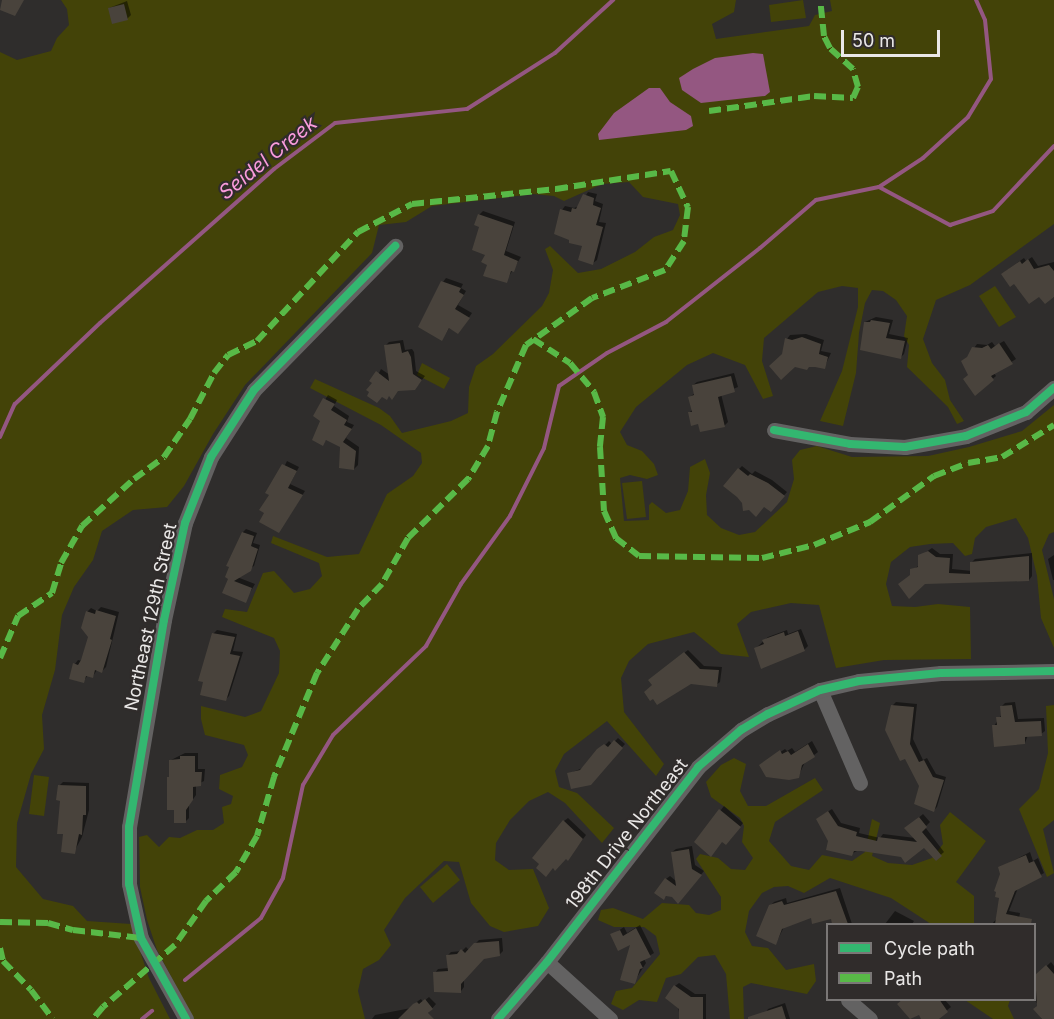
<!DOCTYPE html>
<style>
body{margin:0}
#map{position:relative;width:1054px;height:1019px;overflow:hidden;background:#2f2d2c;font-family:Inter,sans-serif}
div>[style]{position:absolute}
.green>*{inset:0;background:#434308}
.water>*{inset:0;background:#945781}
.shadow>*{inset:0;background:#0007}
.stream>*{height:4px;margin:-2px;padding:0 2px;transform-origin:2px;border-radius:2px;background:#945781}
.building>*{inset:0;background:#49433c}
.minor>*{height:15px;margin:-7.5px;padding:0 7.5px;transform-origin:7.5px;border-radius:7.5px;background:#636262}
.quiet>*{height:6px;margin-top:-3px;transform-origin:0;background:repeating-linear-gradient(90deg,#58b947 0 12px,transparent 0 18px)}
.cycleway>*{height:8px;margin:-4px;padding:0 4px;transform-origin:4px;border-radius:4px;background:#33b770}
span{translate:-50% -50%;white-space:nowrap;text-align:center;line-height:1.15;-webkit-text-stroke:4.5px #302c2b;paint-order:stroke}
.street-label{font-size:18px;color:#eae8e7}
.water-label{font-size:20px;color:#f99bdb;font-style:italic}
.legend{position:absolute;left:826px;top:923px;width:210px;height:78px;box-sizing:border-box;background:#302c2b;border:2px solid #7a7776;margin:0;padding:8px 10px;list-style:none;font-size:18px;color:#eae8e7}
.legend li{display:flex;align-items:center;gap:12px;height:30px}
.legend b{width:30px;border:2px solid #7a7776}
.scale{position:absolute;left:841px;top:30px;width:99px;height:27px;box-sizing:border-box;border:3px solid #eae8e7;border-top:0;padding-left:8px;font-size:18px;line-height:21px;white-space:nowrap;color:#eae8e7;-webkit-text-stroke:4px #302c2b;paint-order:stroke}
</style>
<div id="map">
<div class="green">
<div style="clip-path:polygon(61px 0,736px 0,734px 12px,712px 24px,716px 39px,809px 26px,815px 15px,832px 11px,830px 0,1054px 0,1054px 224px,970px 285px,936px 300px,923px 339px,932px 363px,945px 380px,950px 400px,964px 421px,957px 424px,948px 407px,907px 367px,909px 345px,904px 336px,907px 316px,896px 300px,883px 291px,872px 290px,865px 303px,859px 333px,856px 373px,843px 426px,820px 421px,842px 371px,858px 307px,858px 288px,842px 286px,818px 292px,764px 338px,762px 361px,773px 396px,763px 399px,745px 365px,713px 353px,687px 365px,636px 407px,620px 432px,627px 445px,642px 451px,654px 464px,658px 475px,647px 479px,630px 475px,620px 478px,624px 521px,649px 520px,649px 505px,652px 502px,666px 513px,680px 510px,688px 491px,690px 467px,705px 459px,710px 473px,706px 495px,707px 515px,721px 528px,739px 535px,755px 532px,787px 502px,794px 479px,792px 460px,800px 450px,817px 446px,852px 457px,928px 456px,969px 447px,1022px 431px,1054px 405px,1054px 532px,1049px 534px,1042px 550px,1054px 599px,1054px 648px,1041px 618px,1037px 576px,1028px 538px,1016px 518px,986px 527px,975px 538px,972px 554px,965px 556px,953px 543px,930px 544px,910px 547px,891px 562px,886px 584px,892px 606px,915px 607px,938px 604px,970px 607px,971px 659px,884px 660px,836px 668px,819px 605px,791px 603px,751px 612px,737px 624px,749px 657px,721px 654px,694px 632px,648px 644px,629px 661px,621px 678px,624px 712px,664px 764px,656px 776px,607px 721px,564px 754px,555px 771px,559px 787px,577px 793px,614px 828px,602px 843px,565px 803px,548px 792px,529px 801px,510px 820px,496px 843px,495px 860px,509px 870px,533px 869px,549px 908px,538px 926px,504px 932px,490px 926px,471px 903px,459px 862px,444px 861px,405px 898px,384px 930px,391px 945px,379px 960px,363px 969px,358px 991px,365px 1019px,194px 1019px,157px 950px,147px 920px,140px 887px,139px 837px,147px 835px,159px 847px,169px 837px,180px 838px,197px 830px,213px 830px,224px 823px,222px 807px,231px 804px,233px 796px,219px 789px,220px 775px,242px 767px,248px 755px,244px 745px,205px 735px,201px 719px,201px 706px,245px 717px,261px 711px,279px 673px,280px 651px,274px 638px,222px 617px,225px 609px,247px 612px,263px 573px,274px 571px,294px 593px,310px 589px,322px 576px,319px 563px,271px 543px,273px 536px,327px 557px,359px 554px,387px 494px,413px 476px,422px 463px,421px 453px,381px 425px,310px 388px,315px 379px,379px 408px,390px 416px,402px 433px,451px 421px,468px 413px,469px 387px,476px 366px,493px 354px,542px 306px,549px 293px,553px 270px,545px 249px,550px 246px,578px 273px,601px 269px,635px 252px,654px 237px,673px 230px,680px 215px,678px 204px,643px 197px,629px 182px,602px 184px,564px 201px,554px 196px,533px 194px,432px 206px,406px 222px,379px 225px,372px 253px,245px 385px,213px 434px,184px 486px,167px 507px,133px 510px,102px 531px,93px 560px,74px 587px,62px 615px,55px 670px,42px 715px,44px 749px,31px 774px,17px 823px,16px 867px,43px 899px,73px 906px,87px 921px,131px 924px,149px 978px,170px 1019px,0 1019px,0 52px,17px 60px,51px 51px,57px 38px,69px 25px,67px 9px)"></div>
<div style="clip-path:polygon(803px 0,806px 18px,771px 22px,769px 5px)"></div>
<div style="clip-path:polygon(995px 286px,1016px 317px,999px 327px,979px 296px)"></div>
<div style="clip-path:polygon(422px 363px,450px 378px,444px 389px,417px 375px)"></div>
<div style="clip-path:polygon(642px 481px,646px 517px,627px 519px,622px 483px)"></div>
<div style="clip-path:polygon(1054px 705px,1054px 820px,1043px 829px,1054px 873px,1047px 877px,1019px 809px,1039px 789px,1048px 753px,1046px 706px)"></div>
<div style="clip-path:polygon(734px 758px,746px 764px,740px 791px,748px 806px,766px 806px,815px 778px,823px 790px,775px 822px,769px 841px,791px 866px,809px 870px,822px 855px,852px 861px,865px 852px,872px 819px,880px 823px,872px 856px,888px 863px,912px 865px,932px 858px,943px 844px,940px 825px,950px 812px,986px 841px,956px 882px,974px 896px,974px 924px,931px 924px,891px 898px,830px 878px,804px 893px,788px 886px,774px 887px,762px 893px,749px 911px,745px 932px,752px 946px,768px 948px,786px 970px,814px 964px,816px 981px,807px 994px,751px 983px,743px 987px,744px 1019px,730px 1019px,726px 974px,715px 955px,698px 957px,681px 974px,666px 978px,657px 1002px,639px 1000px,623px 1010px,611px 1004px,616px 991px,632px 988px,660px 954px,656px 936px,644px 927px,614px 927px,598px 920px,601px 910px,613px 908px,643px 919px,662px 903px,689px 905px,696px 913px,709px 915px,721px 910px,721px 897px,696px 859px,700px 854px,718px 858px,731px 869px,745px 870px,753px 858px,742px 842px,744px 826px,740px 818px,711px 797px,706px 782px,721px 765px)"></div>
<div style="clip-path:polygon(34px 775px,49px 777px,44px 816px,29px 814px)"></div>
<div style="clip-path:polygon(447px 864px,460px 880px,433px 903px,420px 887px)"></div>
<div style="clip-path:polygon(965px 1000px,1010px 1000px,1008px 1006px,1014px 1019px,993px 1019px)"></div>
</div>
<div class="water">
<div style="clip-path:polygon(753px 53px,763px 54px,770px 92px,765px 96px,701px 103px,682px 90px,679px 78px,693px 69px,715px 58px)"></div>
<div style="clip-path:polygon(649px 88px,660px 88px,670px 102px,691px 116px,693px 126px,686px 130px,599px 140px,598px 134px,614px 113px)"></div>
</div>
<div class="shadow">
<div style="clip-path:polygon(127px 1px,131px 15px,127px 19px,109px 8px)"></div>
<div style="clip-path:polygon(588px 192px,597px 194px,595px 201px,603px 204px,599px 222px,606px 223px,597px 260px,593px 263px,562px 210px,565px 206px,574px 208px,579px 206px)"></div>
<div style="clip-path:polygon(483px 211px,515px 222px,506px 251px,521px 257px,506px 281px,489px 264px,479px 215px)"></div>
<div style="clip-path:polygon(1032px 257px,1038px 266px,1054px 262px,1054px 297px,1045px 302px,1040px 295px,1006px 271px,1024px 258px,1026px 261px)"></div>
<div style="clip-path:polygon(446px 278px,463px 284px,461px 288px,466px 291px,458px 305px,472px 313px,462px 328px,450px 327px,442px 339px,443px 282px)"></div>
<div style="clip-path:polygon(876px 317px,893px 320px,889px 334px,908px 338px,904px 354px,900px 358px,865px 322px)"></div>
<div style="clip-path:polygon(806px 334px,824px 340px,821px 351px,831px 353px,824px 368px,784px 355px,787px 339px,790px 335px)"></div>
<div style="clip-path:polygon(403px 340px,405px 350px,412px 349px,414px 352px,416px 371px,425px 376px,418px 385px,399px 390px,374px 383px,381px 369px,390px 375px,386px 345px,389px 342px)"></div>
<div style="clip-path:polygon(1004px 341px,1016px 359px,994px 373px,996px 376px,975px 394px,967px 358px,977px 344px,987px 345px,992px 342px,995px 346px)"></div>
<div style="clip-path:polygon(734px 373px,738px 387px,721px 394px,728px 422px,725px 425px,701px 431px,699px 423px,689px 413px,693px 409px,690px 397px,695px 393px,693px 385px,697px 382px)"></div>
<div style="clip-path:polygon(328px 395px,337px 400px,334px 406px,349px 416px,347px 422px,354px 425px,346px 438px,359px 447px,358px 465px,354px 469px,342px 446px,327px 439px,322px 444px,322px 420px,315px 416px)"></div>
<div style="clip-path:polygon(287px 461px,299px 467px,290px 484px,305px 491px,282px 527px,271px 494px)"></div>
<div style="clip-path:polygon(742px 466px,752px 474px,755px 471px,772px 480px,787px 492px,774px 507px,743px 503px,739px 469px)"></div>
<div style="clip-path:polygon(246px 529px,257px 533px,253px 543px,260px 545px,254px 566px,237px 577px,255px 584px,245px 601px,230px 578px,243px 532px)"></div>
<div style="clip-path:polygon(932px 548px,940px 554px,953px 554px,952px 569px,972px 571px,972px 562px,975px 559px,1032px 553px,1032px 576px,1029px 580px,912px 575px,912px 570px,920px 565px,920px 556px)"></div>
<div style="clip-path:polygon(1054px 555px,1054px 580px,1053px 580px,1048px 559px)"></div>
<div style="clip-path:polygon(101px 607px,119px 612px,106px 667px,102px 671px,97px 670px,93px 676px,88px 675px,83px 682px,75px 664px,78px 660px,82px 661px,90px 637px,87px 612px,91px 608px,97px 611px)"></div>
<div style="clip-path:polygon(801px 629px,808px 646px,804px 650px,756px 648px,768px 637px,787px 630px,788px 634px)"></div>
<div style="clip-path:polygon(217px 630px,237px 634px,233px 651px,243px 652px,229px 696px,225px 700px,213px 634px)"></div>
<div style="clip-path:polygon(688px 650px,704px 666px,722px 667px,720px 682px,716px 685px,690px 682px,654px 685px,654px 677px)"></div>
<div style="clip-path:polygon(896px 702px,917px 704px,913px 739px,923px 760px,927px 758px,936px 774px,946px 777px,937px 807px,934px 810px,921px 786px,893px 705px)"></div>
<div style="clip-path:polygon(1015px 702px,1018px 719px,1044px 718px,1045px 731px,1041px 734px,1028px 735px,1025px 743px,994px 726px,1002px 714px,1001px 707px,1005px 703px)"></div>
<div style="clip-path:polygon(618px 738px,625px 744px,594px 779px,568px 774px,585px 767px,609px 741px,612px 744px)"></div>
<div style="clip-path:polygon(812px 741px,818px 752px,805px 762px,798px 777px,762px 764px,785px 749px,787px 751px,792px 748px,795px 752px)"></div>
<div style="clip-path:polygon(185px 753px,198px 753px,198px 769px,205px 769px,204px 781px,196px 785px,196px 795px,189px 805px,189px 818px,185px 822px,171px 760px)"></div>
<div style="clip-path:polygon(63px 782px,89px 783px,89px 810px,82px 837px,74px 852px,65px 833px,59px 786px)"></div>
<div style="clip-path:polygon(724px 806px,743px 823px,730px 840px,696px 842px)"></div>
<div style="clip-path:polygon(832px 809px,841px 823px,860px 828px,859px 833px,880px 838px,883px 834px,915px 838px,910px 825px,923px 814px,930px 822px,925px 827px,944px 852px,936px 859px,924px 846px,902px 856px,861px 849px,851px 854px,829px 841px,821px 816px)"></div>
<div style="clip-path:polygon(568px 818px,586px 835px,571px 855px,553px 867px,564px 821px)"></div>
<div style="clip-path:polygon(692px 846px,695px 865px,704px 871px,682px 898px,667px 895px,664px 899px,666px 879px,670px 876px,676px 881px,672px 852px,676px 849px)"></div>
<div style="clip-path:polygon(1030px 852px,1033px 861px,1038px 858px,1044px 873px,1018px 888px,1009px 911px,1020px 913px,1018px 924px,992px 924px,998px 917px,1002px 874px,999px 868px)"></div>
<div style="clip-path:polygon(840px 888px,852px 924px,834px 924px,832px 917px,812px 916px,784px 927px,776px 943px,770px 906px,774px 902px,786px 898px,787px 903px)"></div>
<div style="clip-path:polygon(895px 911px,914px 921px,912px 924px,885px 924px)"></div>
<div style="clip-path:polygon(640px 925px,654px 953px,644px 959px,646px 963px,634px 982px,633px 943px,612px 935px,624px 927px,627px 933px)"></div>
<div style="clip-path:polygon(502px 938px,503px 951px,500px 954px,484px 958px,464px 979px,464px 987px,461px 991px,435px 973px,438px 969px,449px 968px,448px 955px,451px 952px,462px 951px,466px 947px,469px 950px,479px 940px)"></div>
<div style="clip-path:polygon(1051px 962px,1054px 966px,1054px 1014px,1048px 1019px,1042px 1019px,1035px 1009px,1038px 1005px,1034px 999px,1034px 978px)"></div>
<div style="clip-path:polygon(679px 983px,695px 994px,706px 994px,706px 1019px,680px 1019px,675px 986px)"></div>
<div style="clip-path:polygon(429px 997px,436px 1004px,423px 1019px,372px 1019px,375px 1015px,411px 1008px,418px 1001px,421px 999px,423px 1002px)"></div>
<div style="clip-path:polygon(905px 1000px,945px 1000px,951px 1007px,936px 1019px,926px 1019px)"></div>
<div style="clip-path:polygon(785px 1003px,790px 1019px,762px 1019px,768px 1009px)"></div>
</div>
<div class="stream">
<div style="left:879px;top:187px;width:53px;rotate:-33.4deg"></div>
<div style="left:923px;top:158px;width:61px;rotate:-42.3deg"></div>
<div style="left:968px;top:117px;width:44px;rotate:-58.8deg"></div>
<div style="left:991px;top:79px;width:59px;rotate:-95.8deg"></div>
<div style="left:985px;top:20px;width:22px;rotate:-114deg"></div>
<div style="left:0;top:437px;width:36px;rotate:-66deg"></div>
<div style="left:15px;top:404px;width:117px;rotate:-43.6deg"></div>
<div style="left:100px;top:323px;width:232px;rotate:-41.5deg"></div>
<div style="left:274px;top:169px;width:76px;rotate:-37deg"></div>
<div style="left:335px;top:123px;width:133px;rotate:-6.1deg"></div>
<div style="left:467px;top:109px;width:104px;rotate:-32.5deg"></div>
<div style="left:555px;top:53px;width:79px;rotate:-42.4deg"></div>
<div style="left:185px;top:980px;width:98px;rotate:-39.2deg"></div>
<div style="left:261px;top:918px;width:46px;rotate:-61.2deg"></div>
<div style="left:283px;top:878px;width:95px;rotate:-77.9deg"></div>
<div style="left:303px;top:785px;width:58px;rotate:-59deg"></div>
<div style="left:333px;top:735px;width:129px;rotate:-43.7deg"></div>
<div style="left:426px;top:646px;width:71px;rotate:-60.6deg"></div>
<div style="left:461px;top:584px;width:84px;rotate:-54.2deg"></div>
<div style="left:510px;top:516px;width:76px;rotate:-63.4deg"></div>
<div style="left:544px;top:448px;width:64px;rotate:-76.4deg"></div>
<div style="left:559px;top:386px;width:58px;rotate:-34.5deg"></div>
<div style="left:607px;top:353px;width:67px;rotate:-27.7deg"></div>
<div style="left:666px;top:322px;width:120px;rotate:-38.2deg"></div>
<div style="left:760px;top:248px;width:74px;rotate:-40.6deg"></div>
<div style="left:816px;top:200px;width:64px;rotate:-11.7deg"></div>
<div style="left:879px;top:187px;width:81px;rotate:28.2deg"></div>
<div style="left:950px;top:225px;width:45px;rotate:-18deg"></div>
<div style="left:993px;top:211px;width:89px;rotate:-46.8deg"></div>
<div style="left:142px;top:1019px;width:13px;rotate:-39deg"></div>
</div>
<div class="building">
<div style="clip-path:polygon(2px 0,24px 0,15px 16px,0 10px)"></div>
<div style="clip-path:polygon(124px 4px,128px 20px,112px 24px,108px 8px)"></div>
<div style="clip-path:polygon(583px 194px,594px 198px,593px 205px,601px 208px,596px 225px,603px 227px,593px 265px,578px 260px,582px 246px,569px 243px,569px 240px,554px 234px,560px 209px,571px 212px,572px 208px,576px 209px)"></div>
<div style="clip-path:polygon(478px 214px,513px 226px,504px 255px,518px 261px,514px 272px,511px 271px,507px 283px,483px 276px,487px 265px,481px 262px,485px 255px,472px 250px,479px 227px,474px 225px)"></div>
<div style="clip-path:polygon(1028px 259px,1034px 269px,1049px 265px,1054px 271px,1054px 297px,1045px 304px,1039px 297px,1029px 304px,1014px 284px,1010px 287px,1001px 274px,1020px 261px,1022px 264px)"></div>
<div style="clip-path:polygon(441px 281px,461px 288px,459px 292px,464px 295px,455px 309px,470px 318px,458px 334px,449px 328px,442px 341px,418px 327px)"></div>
<div style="clip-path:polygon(871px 320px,890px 323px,886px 338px,905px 341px,901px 359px,860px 350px,864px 322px,870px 322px)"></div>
<div style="clip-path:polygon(802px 337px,821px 344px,819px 354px,828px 357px,825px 369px,815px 367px,809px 367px,807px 370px,795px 367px,781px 380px,769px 366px,782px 354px,785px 338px,792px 340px)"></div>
<div style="clip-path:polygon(400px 343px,402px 353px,408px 351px,411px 357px,413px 374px,422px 380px,415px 390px,398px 391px,392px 400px,389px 396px,387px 400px,382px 397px,377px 403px,367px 396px,369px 392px,366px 390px,372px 383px,369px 381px,376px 371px,389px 381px,384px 345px)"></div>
<div style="clip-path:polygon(999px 343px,1013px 364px,991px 376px,994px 380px,975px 396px,963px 379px,968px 375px,961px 361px,967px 357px,972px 347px,982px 348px,988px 345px,991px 349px)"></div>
<div style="clip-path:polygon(731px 376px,735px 392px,718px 397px,725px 427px,700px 432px,698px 424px,691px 426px,688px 412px,692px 412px,688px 397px,694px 395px,692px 385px)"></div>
<div style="clip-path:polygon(323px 398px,335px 404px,331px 410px,347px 420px,344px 425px,352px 429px,343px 442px,356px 451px,354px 470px,339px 468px,340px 447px,326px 440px,323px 446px,312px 440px,320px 421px,313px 416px)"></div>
<div style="clip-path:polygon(282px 464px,297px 471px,288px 488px,303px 495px,279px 533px,259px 522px,264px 513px,259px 510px,269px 495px,265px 493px)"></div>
<div style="clip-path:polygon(738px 468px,748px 476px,750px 474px,768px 483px,785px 496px,771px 512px,764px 507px,756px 517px,749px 510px,743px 511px,742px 503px,737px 497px,723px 486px)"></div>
<div style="clip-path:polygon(242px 532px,254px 536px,251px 546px,258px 549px,251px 571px,234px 581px,252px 588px,246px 603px,222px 593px,228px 579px,225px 577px,229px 567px,226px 566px)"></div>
<div style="clip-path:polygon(928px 551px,936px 557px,950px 558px,949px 573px,970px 574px,970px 562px,1029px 556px,1029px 581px,925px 584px,909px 599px,898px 584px,910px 575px,910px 569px,918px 567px,918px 555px)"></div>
<div style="clip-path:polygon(96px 610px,116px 616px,110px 639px,112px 640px,102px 673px,95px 670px,93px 678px,86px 676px,84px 683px,69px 679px,73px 663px,78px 665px,81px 660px,88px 637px,81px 628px,86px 611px,95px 614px)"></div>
<div style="clip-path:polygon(798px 631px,805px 651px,761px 669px,754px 648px,764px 644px,762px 640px,784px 632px,785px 636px)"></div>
<div style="clip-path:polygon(212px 633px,235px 637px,230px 654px,240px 656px,226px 701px,200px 695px,203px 682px,198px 681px)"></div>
<div style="clip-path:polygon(684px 652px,700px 669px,719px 670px,717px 687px,691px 684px,657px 705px,653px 699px,650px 701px,644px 692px,652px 685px,648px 680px)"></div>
<div style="clip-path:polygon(891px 705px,914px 707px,910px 744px,919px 762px,924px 760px,933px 777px,944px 780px,934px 812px,914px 804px,919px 786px,905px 759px,900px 761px,885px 730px)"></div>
<div style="clip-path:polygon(1012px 705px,1015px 722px,1041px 721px,1042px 736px,1025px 737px,1025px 744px,994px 747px,992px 725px,997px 725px,996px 717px,1001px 717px,1000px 706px)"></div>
<div style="clip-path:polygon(614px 740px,623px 748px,591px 785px,571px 789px,567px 773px,580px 770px,597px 749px,604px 744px,608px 747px)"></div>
<div style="clip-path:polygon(808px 744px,815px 757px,802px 765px,799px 778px,789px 780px,766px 777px,759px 765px,780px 750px,782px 754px,788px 751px,791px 755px)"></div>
<div style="clip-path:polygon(180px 756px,195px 756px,195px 772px,202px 772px,201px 786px,193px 787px,193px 800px,186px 810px,186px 823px,174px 823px,174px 810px,167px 810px,167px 777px,169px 777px,169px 760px,180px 759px)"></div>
<div style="clip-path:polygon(58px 785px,86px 786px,86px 815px,83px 815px,82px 835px,79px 834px,75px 854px,61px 852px,63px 834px,57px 834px,60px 801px,56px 800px)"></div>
<div style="clip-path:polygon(719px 809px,741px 827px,726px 845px,722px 842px,711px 857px,694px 842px)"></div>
<div style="clip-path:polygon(828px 811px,838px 826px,857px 832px,856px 836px,877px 841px,878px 837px,917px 842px,904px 828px,919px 817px,927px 827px,922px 832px,942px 856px,936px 861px,924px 848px,905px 863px,901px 857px,861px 851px,854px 851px,852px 856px,826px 850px,828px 841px,816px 819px)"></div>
<div style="clip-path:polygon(563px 820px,583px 839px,568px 861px,566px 859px,555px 871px,553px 868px,546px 877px,536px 868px,539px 864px,532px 858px)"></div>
<div style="clip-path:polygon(689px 849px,692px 869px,702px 875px,678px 904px,672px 897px,666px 896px,664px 900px,654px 893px,665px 878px,676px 886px,671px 852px)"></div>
<div style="clip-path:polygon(1026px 855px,1029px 863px,1034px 861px,1042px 877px,1015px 891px,1006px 914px,1032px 919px,1031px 924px,995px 924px,999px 898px,995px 897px,996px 892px,994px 891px,1000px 874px,998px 867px)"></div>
<div style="clip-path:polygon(836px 891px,848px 924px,832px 924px,831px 919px,812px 924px,811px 918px,782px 929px,776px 945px,756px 936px,769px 905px,782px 901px,784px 905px)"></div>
<div style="clip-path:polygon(636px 928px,651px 957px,640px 962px,643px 968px,640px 969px,635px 984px,620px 980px,630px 945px,618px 951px,610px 934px,620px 930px,623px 936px)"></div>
<div style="clip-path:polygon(499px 941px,500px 956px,484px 959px,461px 984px,461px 993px,434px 992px,433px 972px,448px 971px,446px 955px,457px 954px,461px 949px,465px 953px,474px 943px)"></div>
<div style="clip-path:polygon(1046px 965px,1054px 974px,1054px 1019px,1042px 1019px,1033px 1009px,1037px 1006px,1035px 975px)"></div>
<div style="clip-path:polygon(674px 985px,691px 997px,703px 997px,703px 1019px,679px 1019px,679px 1009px,665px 998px)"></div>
<div style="clip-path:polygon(425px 999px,433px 1009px,428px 1013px,434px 1019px,398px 1019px,413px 1004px,417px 1002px,419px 1004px)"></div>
<div style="clip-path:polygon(903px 999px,939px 999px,948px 1012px,939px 1019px,921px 1019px,919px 1015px,910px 1019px,897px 1004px)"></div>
<div style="clip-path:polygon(782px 1006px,786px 1019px,748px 1019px,748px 1017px)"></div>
</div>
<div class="minor">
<div style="left:774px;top:430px;width:77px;rotate:10.4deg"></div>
<div style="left:850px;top:444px;width:55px;rotate:3.1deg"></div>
<div style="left:905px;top:447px;width:62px;rotate:-10.2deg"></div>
<div style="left:966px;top:436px;width:65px;rotate:-21.8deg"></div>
<div style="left:1026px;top:412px;width:37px;rotate:-41deg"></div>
<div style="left:820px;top:690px;width:101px;rotate:66.7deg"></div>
<div style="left:547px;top:962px;width:85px;rotate:42.1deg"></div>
<div style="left:848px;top:1000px;width:29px;rotate:41deg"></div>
<div style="left:186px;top:1019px;width:93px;rotate:-119.1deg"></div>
<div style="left:141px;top:938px;width:55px;rotate:-102.5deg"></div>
<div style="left:129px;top:884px;width:57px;rotate:-90deg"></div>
<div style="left:129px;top:827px;width:210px;rotate:-80.4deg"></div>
<div style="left:164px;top:620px;width:99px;rotate:-77.8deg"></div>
<div style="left:185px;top:523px;width:71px;rotate:-68.5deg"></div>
<div style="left:211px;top:457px;width:80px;rotate:-57.3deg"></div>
<div style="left:254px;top:390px;width:202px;rotate:-45.6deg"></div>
<div style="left:498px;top:1019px;width:75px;rotate:-49.3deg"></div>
<div style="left:547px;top:962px;width:247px;rotate:-52.2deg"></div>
<div style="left:698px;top:767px;width:57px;rotate:-40.7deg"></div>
<div style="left:741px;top:730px;width:31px;rotate:-31deg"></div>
<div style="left:768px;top:714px;width:57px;rotate:-24.8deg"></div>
<div style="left:820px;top:690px;width:40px;rotate:-13deg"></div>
<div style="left:859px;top:681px;width:82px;rotate:-5.6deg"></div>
<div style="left:941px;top:673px;width:113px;rotate:-1deg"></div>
</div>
<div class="quiet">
<div style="left:709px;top:111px;width:106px;rotate:-8.1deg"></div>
<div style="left:814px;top:96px;width:39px;rotate:3deg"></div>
<div style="left:853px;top:98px;width:12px;rotate:-66deg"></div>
<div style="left:858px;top:87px;width:19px;rotate:-106deg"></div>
<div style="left:853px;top:69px;width:31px;rotate:-138deg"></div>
<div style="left:830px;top:48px;width:13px;rotate:-117deg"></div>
<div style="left:824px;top:36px;width:36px;rotate:-96deg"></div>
<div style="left:533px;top:339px;width:44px;rotate:33deg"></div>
<div style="left:570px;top:363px;width:38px;rotate:50deg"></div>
<div style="left:594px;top:392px;width:27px;rotate:70deg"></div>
<div style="left:603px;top:417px;width:30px;rotate:96deg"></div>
<div style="left:600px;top:447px;width:64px;rotate:86.4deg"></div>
<div style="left:604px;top:511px;width:30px;rotate:66deg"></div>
<div style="left:616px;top:538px;width:29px;rotate:38deg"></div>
<div style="left:639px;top:556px;width:123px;rotate:0.9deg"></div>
<div style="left:762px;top:558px;width:54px;rotate:-14deg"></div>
<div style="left:814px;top:545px;width:61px;rotate:-22.3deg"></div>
<div style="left:870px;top:522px;width:79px;rotate:-35.7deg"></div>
<div style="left:934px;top:476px;width:36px;rotate:-21deg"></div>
<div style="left:968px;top:463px;width:35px;rotate:-10deg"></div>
<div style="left:1002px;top:457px;width:61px;rotate:-31.6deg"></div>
<div style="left:0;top:658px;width:46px;rotate:-66.8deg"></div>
<div style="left:18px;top:616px;width:41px;rotate:-34.1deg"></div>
<div style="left:52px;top:593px;width:31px;rotate:-73deg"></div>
<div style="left:61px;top:563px;width:43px;rotate:-60.4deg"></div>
<div style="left:82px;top:526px;width:70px;rotate:-42.1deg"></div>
<div style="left:134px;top:479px;width:37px;rotate:-36deg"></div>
<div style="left:164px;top:457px;width:46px;rotate:-55.6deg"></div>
<div style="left:190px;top:419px;width:52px;rotate:-62.4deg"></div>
<div style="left:214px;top:373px;width:23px;rotate:-52deg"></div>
<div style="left:228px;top:355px;width:32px;rotate:-26deg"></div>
<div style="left:257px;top:341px;width:149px;rotate:-47.2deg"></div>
<div style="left:358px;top:232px;width:61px;rotate:-27.4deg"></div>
<div style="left:412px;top:204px;width:145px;rotate:-5.9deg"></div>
<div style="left:556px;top:189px;width:116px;rotate:-8.9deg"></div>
<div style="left:671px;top:171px;width:40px;rotate:65deg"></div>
<div style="left:688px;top:207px;width:34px;rotate:97deg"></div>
<div style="left:684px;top:241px;width:35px;rotate:123deg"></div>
<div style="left:665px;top:270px;width:78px;rotate:159deg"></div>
<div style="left:592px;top:298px;width:81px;rotate:144.5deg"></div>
<div style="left:526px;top:345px;width:73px;rotate:113.4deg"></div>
<div style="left:497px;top:412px;width:35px;rotate:105deg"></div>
<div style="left:488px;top:446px;width:39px;rotate:121deg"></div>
<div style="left:468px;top:479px;width:84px;rotate:135.5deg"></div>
<div style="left:408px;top:538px;width:53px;rotate:119.5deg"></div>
<div style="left:382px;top:584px;width:35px;rotate:134deg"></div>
<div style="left:358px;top:609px;width:76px;rotate:122.6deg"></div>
<div style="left:317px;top:673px;width:113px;rotate:112.5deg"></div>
<div style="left:274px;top:777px;width:61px;rotate:106.1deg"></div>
<div style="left:257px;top:836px;width:42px;rotate:120.3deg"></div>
<div style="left:236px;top:872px;width:42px;rotate:136deg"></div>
<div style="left:206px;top:901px;width:54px;rotate:125.2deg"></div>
<div style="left:175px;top:945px;width:95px;rotate:139.3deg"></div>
<div style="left:103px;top:1007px;width:16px;rotate:130deg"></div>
<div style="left:0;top:922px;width:48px;rotate:1.2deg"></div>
<div style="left:48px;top:923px;width:26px;rotate:16deg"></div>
<div style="left:73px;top:930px;width:68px;rotate:6.7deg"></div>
<div style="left:0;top:948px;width:13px;rotate:77deg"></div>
<div style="left:3px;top:961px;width:40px;rotate:46deg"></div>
<div style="left:31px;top:990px;width:36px;rotate:53deg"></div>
</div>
<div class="cycleway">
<div style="left:774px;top:430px;width:77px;rotate:10.4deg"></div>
<div style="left:850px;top:444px;width:55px;rotate:3.1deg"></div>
<div style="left:905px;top:447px;width:62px;rotate:-10.2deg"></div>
<div style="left:966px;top:436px;width:65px;rotate:-21.8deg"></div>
<div style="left:1026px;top:412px;width:37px;rotate:-41deg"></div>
<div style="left:186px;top:1019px;width:93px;rotate:-119.1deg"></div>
<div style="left:141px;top:938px;width:55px;rotate:-102.5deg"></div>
<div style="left:129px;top:884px;width:57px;rotate:-90deg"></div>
<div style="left:129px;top:827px;width:210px;rotate:-80.4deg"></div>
<div style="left:164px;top:620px;width:99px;rotate:-77.8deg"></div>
<div style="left:185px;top:523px;width:71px;rotate:-68.5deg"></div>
<div style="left:211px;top:457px;width:80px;rotate:-57.3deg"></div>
<div style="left:254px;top:390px;width:202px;rotate:-45.6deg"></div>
<div style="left:498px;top:1019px;width:75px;rotate:-49.3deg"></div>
<div style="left:547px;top:962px;width:247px;rotate:-52.2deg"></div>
<div style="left:698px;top:767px;width:57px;rotate:-40.7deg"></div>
<div style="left:741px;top:730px;width:31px;rotate:-31deg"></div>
<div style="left:768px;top:714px;width:57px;rotate:-24.8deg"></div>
<div style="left:820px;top:690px;width:40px;rotate:-13deg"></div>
<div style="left:859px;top:681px;width:82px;rotate:-5.6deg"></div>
<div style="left:941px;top:673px;width:113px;rotate:-1deg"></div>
</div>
<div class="street-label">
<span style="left:151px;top:617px;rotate:-78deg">Northeast 129th Street</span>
<span style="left:627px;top:834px;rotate:-52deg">198th Drive Northeast</span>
</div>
<div class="water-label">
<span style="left:268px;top:158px;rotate:-39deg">Seidel Creek</span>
</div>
<ul class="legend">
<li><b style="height:8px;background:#33b770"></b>Cycle path</li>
<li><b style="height:8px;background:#58b947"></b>Path</li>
</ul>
<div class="scale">50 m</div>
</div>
